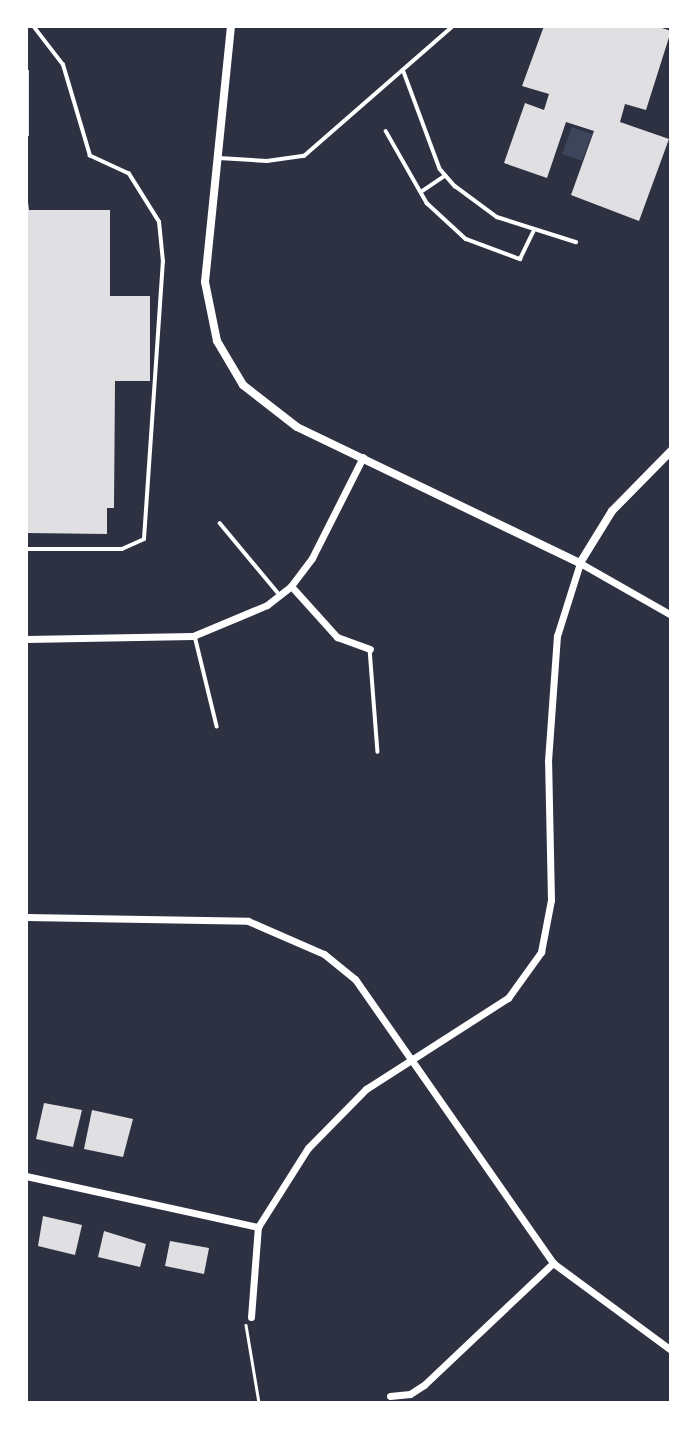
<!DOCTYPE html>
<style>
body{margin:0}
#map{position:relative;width:697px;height:1429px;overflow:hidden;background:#2d3142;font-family:"Zilla Slab",serif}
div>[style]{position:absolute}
.green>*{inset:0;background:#3c4559}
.building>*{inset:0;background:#e0e0e3}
.path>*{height:2.5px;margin:-1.25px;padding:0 1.25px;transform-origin:1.25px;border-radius:1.25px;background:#fff}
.service>*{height:3.5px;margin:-1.75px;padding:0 1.75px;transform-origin:1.75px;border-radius:1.75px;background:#fff}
.minor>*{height:7px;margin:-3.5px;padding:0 3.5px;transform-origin:3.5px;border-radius:3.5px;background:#fff}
.tertiary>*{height:8px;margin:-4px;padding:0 4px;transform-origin:4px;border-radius:4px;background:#fff}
span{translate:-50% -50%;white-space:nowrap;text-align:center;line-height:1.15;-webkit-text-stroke:5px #fff;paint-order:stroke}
.frame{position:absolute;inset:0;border:28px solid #fff;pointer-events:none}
</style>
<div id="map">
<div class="green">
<div style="clip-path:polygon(572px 127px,592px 134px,582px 161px,562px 154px)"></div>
</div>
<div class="building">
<div style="clip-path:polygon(544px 26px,656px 26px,671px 31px,646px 110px,625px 104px,620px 122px,669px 139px,639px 221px,571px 195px,594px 131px,566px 122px,547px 178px,504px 163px,525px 103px,544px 110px,549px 94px,522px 86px)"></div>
<div style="clip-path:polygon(26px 70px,29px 70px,29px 136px,26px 136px)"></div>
<div style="clip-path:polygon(26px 186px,29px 210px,110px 210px,110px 296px,150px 296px,150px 381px,115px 381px,114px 508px,107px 508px,107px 534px,26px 533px)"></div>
<div style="clip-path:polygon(44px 1103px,82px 1110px,73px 1147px,36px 1139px)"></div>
<div style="clip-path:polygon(92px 1110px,133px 1119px,123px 1157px,84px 1149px)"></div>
<div style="clip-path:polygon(43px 1216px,82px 1225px,75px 1255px,38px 1246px)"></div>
<div style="clip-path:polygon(104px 1231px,146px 1244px,140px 1267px,98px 1257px)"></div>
<div style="clip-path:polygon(170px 1241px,209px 1248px,204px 1274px,165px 1266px)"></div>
</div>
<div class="path">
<div style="left:246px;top:1325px;width:79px;rotate:80.5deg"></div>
</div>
<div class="service">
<div style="left:404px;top:72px;width:103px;rotate:69.6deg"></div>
<div style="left:440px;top:169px;width:23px;rotate:49deg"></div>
<div style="left:455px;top:186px;width:52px;rotate:36.4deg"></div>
<div style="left:497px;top:217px;width:83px;rotate:17.6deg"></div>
<div style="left:386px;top:131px;width:83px;rotate:60.3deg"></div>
<div style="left:427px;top:203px;width:53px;rotate:42.7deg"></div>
<div style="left:466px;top:239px;width:58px;rotate:20.3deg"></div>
<div style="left:520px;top:259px;width:30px;rotate:-64deg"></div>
<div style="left:219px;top:158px;width:48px;rotate:3.6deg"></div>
<div style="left:267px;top:161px;width:37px;rotate:-8deg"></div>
<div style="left:304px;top:156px;width:198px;rotate:-41.1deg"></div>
<div style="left:421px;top:192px;width:29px;rotate:-34deg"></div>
<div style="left:220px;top:523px;width:92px;rotate:50.3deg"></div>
<div style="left:26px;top:549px;width:96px"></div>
<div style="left:122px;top:549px;width:24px;rotate:-24deg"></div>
<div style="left:144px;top:539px;width:278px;rotate:-86.1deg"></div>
<div style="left:163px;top:262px;width:40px;rotate:-95.7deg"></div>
<div style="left:159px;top:222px;width:57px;rotate:-122deg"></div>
<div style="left:129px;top:174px;width:43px;rotate:-155.2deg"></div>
<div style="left:90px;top:156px;width:95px;rotate:-106.5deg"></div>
<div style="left:63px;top:65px;width:49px;rotate:-127.6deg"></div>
<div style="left:195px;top:636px;width:93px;rotate:76.3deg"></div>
<div style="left:370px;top:649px;width:103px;rotate:85.6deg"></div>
</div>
<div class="minor">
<div style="left:291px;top:586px;width:69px;rotate:48deg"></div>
<div style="left:337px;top:637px;width:35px;rotate:20deg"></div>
<div style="left:26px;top:639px;width:167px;rotate:-1deg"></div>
<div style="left:193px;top:636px;width:80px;rotate:-22.7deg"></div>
<div style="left:267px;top:605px;width:31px;rotate:-38deg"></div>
<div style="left:291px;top:586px;width:35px;rotate:-53deg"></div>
<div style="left:312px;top:558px;width:113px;rotate:-63.2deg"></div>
<div style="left:26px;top:917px;width:222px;rotate:1deg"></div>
<div style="left:248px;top:921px;width:83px;rotate:23.5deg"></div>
<div style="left:324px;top:954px;width:40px;rotate:39deg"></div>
<div style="left:355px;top:979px;width:346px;rotate:55.1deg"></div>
<div style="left:553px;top:1263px;width:147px;rotate:36.4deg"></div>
<div style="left:26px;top:1176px;width:238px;rotate:12.4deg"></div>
<div style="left:251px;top:1317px;width:90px;rotate:-85.6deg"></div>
<div style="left:258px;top:1227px;width:93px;rotate:-57.7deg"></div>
<div style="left:308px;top:1148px;width:83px;rotate:-45.5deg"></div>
<div style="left:366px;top:1089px;width:169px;rotate:-32.7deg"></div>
<div style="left:508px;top:998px;width:57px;rotate:-54.3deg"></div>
<div style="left:541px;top:952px;width:53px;rotate:-79.1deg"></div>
<div style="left:551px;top:900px;width:139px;rotate:-91.2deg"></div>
<div style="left:548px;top:761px;width:125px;rotate:-85.9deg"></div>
<div style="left:557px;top:636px;width:77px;rotate:-72.5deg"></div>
<div style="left:580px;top:563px;width:105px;rotate:29.7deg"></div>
<div style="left:390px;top:1396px;width:20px;rotate:-6deg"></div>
<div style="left:410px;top:1394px;width:17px;rotate:-33deg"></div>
<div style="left:424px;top:1385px;width:178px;rotate:-43.4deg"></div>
</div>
<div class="tertiary">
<div style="left:231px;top:26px;width:257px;rotate:95.8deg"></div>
<div style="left:205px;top:282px;width:60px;rotate:78.5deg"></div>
<div style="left:217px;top:341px;width:51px;rotate:59.4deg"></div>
<div style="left:243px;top:385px;width:68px;rotate:37.9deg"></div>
<div style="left:297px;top:427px;width:314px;rotate:25.7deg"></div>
<div style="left:580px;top:563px;width:61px;rotate:-58.4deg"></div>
<div style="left:612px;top:511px;width:84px;rotate:-45.5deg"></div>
</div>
<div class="frame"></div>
</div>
